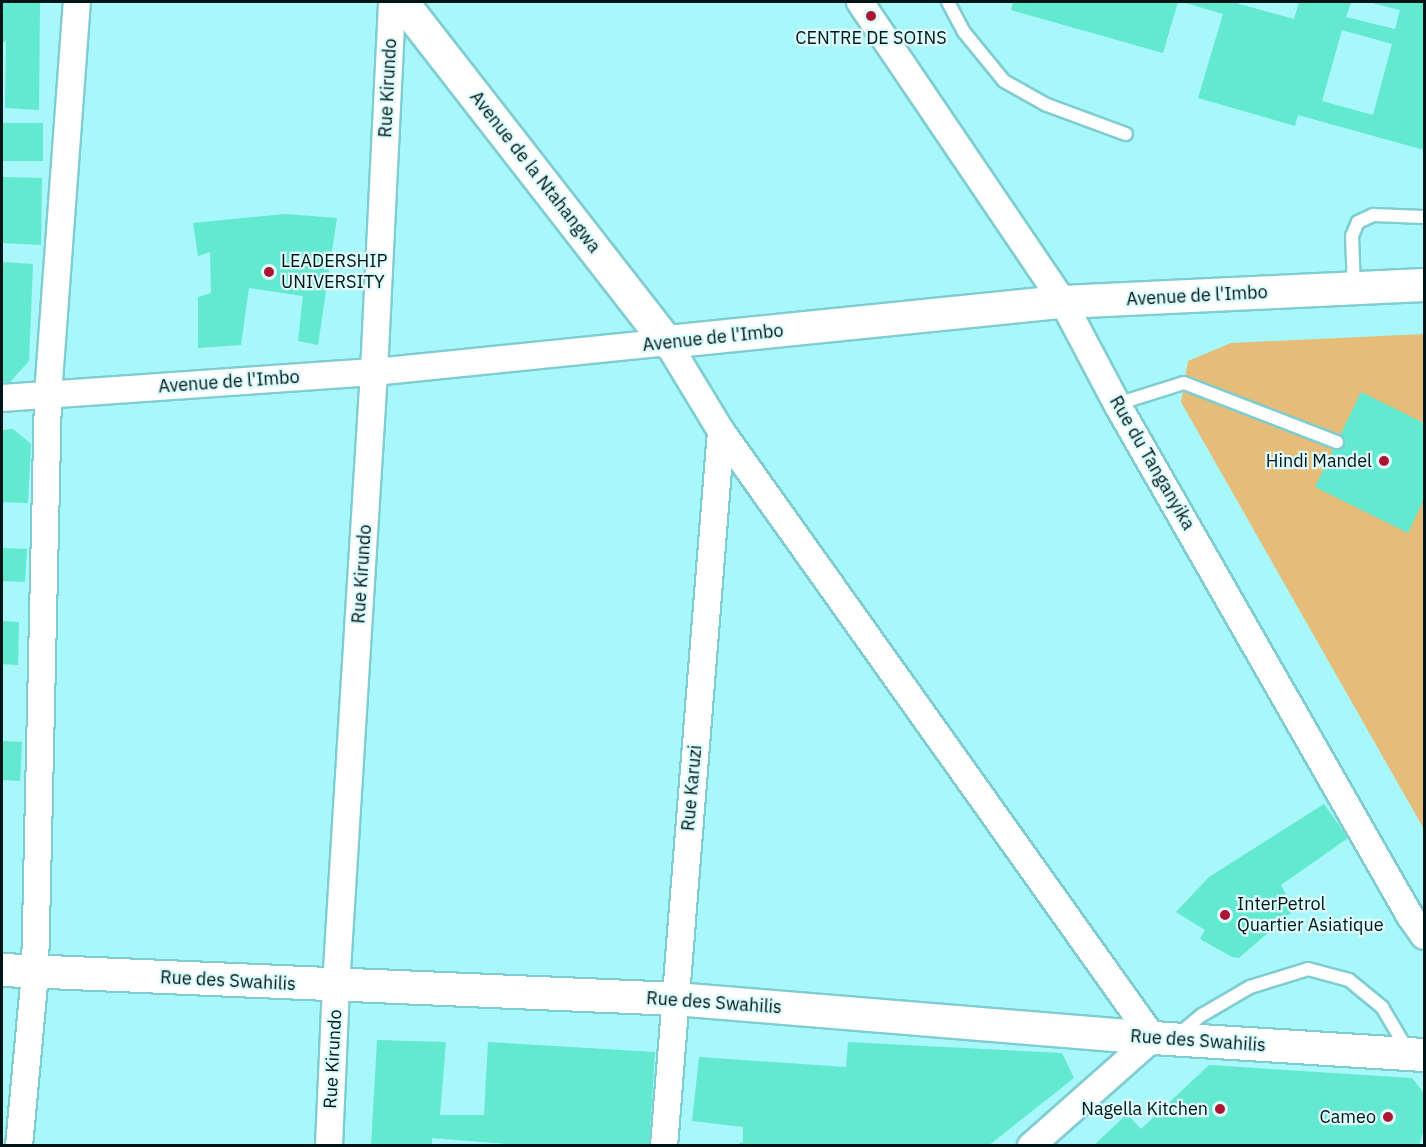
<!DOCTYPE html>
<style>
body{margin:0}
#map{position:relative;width:1426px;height:1147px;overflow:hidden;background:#a8f7fa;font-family:"IBM Plex Sans",sans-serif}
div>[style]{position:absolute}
.green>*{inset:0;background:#e6bc79}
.building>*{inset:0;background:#62e9d0}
.roads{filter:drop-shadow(2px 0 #7fcdd0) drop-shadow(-2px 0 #7fcdd0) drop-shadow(0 2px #7fcdd0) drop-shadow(0 -2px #7fcdd0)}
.service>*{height:12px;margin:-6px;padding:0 6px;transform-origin:6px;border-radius:6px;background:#fff}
.minor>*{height:26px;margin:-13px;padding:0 13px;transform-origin:13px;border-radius:13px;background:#fff}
.tertiary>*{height:32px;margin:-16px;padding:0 16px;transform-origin:16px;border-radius:16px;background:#fff}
.dots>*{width:16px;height:16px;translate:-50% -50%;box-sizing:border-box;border:3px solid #ddfbfc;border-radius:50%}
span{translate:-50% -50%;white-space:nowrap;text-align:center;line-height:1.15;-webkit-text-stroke:4.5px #ddfbfc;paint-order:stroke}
.poi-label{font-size:18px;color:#001516}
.left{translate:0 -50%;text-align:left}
.right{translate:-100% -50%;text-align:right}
.street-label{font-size:18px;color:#001516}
.frame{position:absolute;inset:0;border:3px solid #001516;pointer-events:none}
</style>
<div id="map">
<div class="green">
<div style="clip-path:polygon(1424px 334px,1424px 829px,1181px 402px,1188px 361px,1231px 343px)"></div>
</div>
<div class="building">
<div style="clip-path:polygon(2px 2px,40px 2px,39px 110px,5px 108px,6px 41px,2px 43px)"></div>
<div style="clip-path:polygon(1013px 2px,1178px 2px,1163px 53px,1011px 10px)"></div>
<div style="clip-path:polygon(evenodd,1182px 2px,1232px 2px,1294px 19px,1299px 2px,1351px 2px,1346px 17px,1395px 29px,1400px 10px,1368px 2px,1424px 2px,1424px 150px,1298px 115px,1295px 126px,1198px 98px,1223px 14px,1182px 2px,1342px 30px,1392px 44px,1373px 115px,1322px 101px,1342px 30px)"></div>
<div style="clip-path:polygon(2px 123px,43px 123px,43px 161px,2px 161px)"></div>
<div style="clip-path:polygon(2px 177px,42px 178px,41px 245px,2px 243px)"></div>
<div style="clip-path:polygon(285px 214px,337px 218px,318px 345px,298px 341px,303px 296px,249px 288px,241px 345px,198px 348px,198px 297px,211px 293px,210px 252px,198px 256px,193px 223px)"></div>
<div style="clip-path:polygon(2px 262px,33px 264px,29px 361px,10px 382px,2px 382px)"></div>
<div style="clip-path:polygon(1361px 392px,1424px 423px,1424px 499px,1408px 533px,1315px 487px)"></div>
<div style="clip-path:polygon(13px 429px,31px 444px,28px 503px,2px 502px,2px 430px)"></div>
<div style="clip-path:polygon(2px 548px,27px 549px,25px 582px,2px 581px)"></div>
<div style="clip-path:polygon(2px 621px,19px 622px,18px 665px,2px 664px)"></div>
<div style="clip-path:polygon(2px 741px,22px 742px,20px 781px,2px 780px)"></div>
<div style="clip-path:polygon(1324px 804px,1348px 838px,1281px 885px,1294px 910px,1239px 958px,1232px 957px,1200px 939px,1205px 930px,1176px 912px,1209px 877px)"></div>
<div style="clip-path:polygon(377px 1040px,446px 1042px,440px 1115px,484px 1115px,488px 1042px,655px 1052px,649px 1146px,533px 1146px,432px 1138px,432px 1146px,371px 1146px)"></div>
<div style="clip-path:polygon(848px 1042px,1062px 1053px,1074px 1078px,988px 1146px,734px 1146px,743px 1142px,743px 1127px,692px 1121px,699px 1057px,846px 1067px)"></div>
<div style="clip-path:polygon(1209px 1065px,1412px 1078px,1424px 1093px,1424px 1129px,1419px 1146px,1093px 1146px,1127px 1114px,1141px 1129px)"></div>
</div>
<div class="roads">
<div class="service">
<div style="left:948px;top:2px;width:34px;rotate:62deg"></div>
<div style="left:964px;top:32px;width:63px;rotate:50.8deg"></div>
<div style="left:1004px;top:81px;width:49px;rotate:29.2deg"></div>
<div style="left:1047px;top:105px;width:84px;rotate:20.2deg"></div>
<div style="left:1354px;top:288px;width:52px;rotate:-92.2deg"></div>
<div style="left:1352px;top:236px;width:15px;rotate:-67deg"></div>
<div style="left:1358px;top:222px;width:17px;rotate:-25deg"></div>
<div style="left:1373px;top:215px;width:51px;rotate:2.2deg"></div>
<div style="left:1117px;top:404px;width:70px;rotate:-17.4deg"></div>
<div style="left:1184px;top:383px;width:164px;rotate:21.1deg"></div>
<div style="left:1179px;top:1034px;width:30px;rotate:-40deg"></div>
<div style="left:1202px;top:1015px;width:56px;rotate:-30.3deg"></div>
<div style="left:1250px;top:987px;width:61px;rotate:-17.2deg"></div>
<div style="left:1308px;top:969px;width:42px;rotate:15deg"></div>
<div style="left:1349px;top:980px;width:43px;rotate:39.3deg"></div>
<div style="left:1382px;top:1007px;width:51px;rotate:59.4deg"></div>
</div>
<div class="minor">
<div style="left:860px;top:2px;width:362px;rotate:55.9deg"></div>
<div style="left:1063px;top:302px;width:115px;rotate:62.1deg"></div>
<div style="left:1117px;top:404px;width:590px;rotate:60.22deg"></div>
<div style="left:1410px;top:916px;width:24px;rotate:55deg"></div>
<div style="left:2px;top:398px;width:373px;rotate:-4deg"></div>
<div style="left:374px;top:372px;width:295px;rotate:-5.8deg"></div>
<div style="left:667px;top:342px;width:104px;rotate:58.8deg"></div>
<div style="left:721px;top:431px;width:745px;rotate:54.56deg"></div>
<div style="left:1153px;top:1038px;width:163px;rotate:138.5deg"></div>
<div style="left:19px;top:1146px;width:175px;rotate:-84.7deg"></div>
<div style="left:35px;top:972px;width:577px;rotate:-88.71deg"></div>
<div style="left:48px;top:395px;width:394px;rotate:-85.8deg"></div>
<div style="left:329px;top:1146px;width:160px;rotate:-87.5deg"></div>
<div style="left:336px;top:986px;width:615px;rotate:-86.46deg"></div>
<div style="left:374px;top:372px;width:370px;rotate:-87.2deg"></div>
<div style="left:664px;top:1146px;width:717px;rotate:-85.44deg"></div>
</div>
<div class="tertiary">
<div style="left:402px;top:2px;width:431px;rotate:52.1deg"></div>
<div style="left:667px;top:342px;width:398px;rotate:-5.8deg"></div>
<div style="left:1063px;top:302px;width:361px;rotate:-2.7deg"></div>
<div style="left:2px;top:970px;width:675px;rotate:2.46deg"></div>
<div style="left:676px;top:999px;width:479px;rotate:4.7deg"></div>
<div style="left:1153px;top:1038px;width:272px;rotate:3.6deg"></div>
</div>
</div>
<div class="dots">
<div style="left:871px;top:16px;background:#ac1632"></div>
<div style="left:269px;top:272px;background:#ac1632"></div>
<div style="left:1384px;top:461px;background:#ac1632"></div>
<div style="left:1225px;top:915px;background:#ac1632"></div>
<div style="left:1220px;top:1109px;background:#ac1632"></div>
<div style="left:1388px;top:1117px;background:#ac1632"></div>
</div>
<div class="poi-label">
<span style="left:871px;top:38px">CENTRE DE SOINS</span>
<span class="left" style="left:281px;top:272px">LEADERSHIP<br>UNIVERSITY</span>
<span class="right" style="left:1372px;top:461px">Hindi Mandel</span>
<span class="left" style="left:1237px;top:915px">InterPetrol<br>Quartier Asiatique</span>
<span class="right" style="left:1208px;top:1109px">Nagella Kitchen</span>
<span class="right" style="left:1376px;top:1117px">Cameo</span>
</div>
<div class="street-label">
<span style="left:388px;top:88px;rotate:-87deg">Rue Kirundo</span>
<span style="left:535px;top:172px;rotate:52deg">Avenue de la Ntahangwa</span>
<span style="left:1197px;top:296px;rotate:-3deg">Avenue de l'Imbo</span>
<span style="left:713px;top:338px;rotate:-6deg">Avenue de l'Imbo</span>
<span style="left:229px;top:382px;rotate:-4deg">Avenue de l'Imbo</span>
<span style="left:1152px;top:463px;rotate:60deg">Rue du Tanganyika</span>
<span style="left:362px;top:574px;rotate:-86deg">Rue Kirundo</span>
<span style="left:692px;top:788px;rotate:-85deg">Rue Karuzi</span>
<span style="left:228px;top:981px;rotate:3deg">Rue des Swahilis</span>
<span style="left:714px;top:1003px;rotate:4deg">Rue des Swahilis</span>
<span style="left:1198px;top:1041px;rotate:4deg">Rue des Swahilis</span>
<span style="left:333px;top:1059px;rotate:-87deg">Rue Kirundo</span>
</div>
<div class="frame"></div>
</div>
